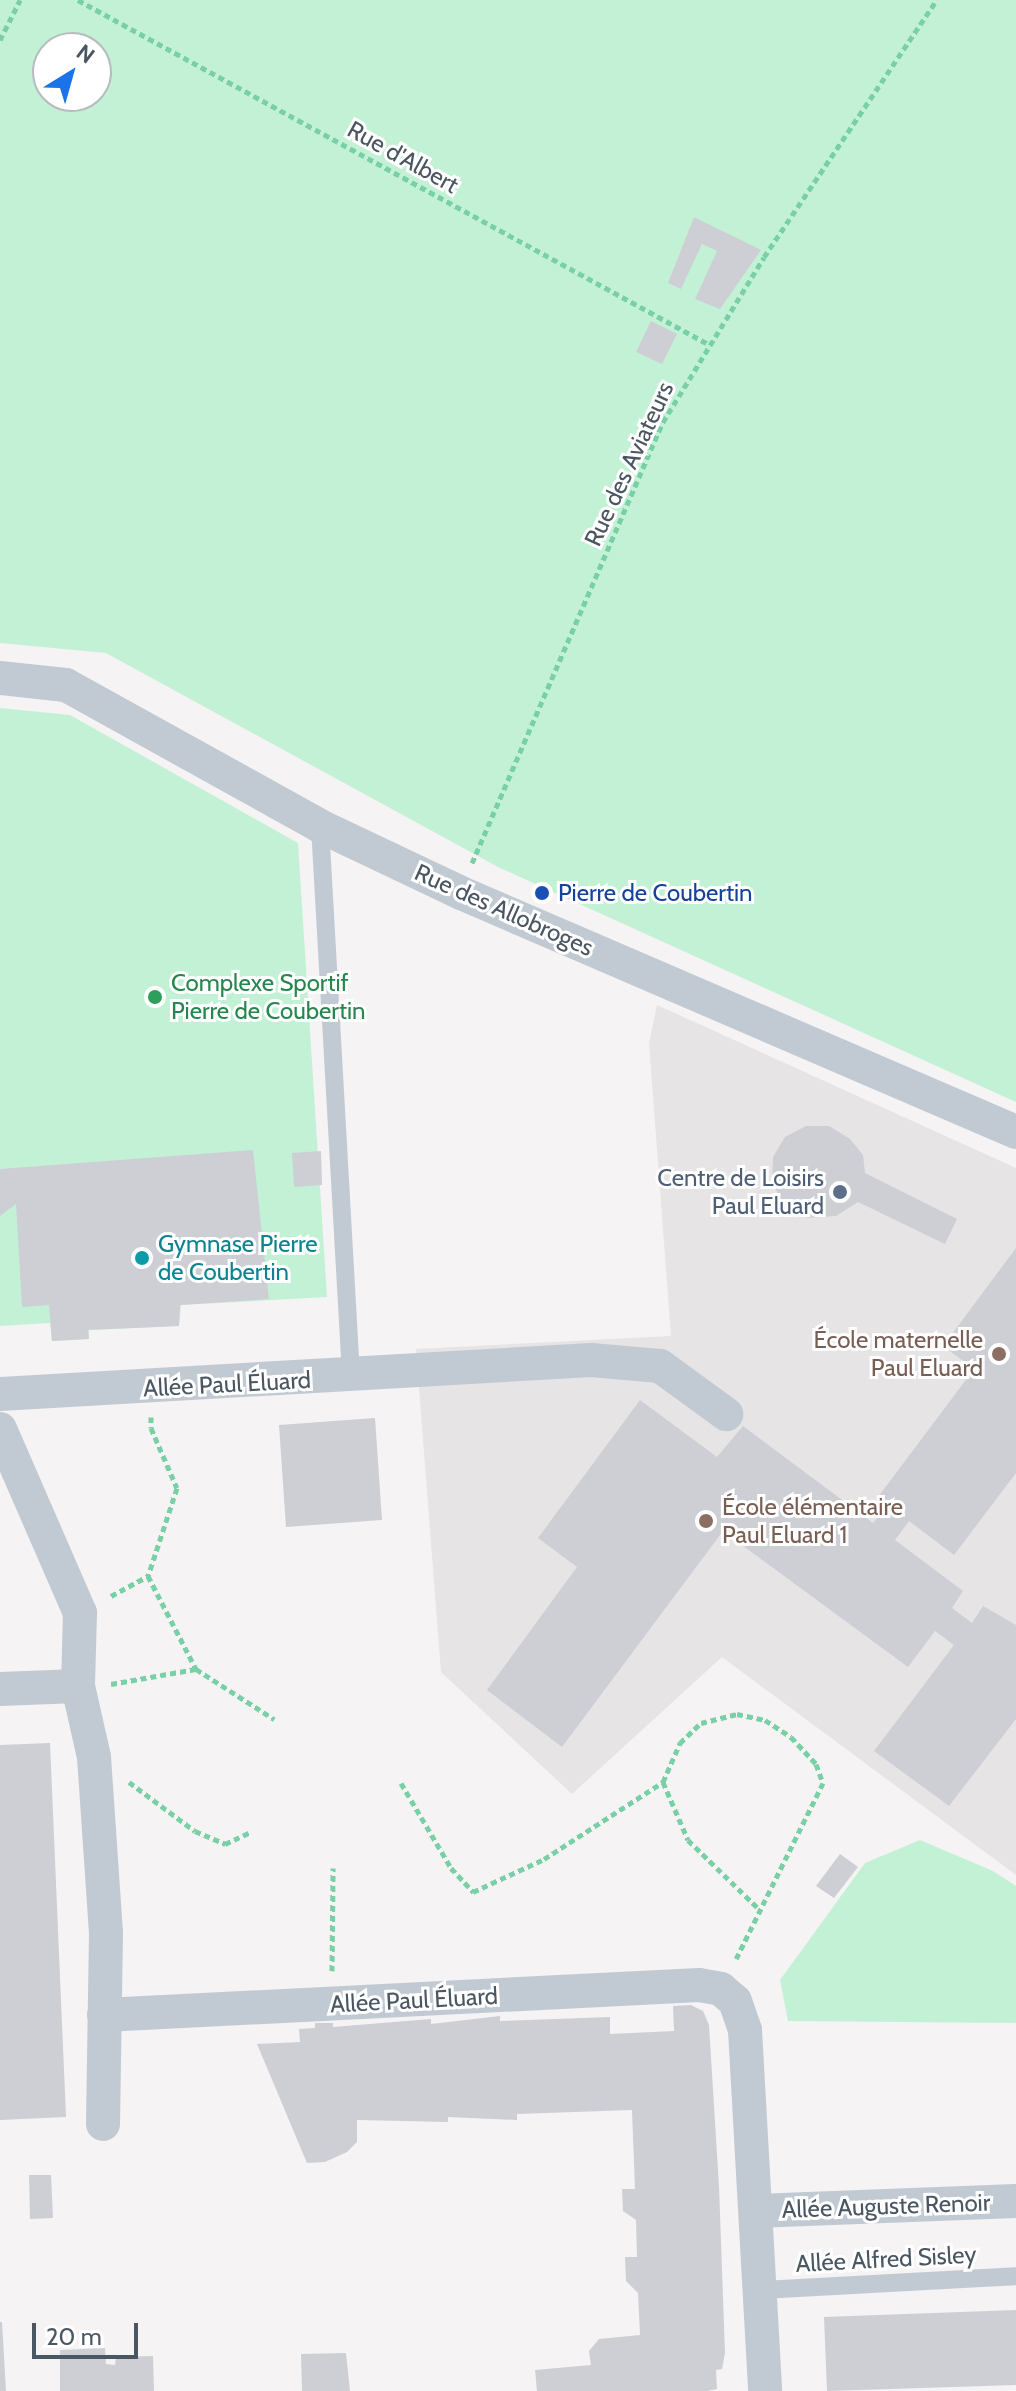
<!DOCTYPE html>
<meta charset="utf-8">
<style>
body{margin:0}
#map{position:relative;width:1016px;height:2391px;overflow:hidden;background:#f5f3f3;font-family:Cabin,sans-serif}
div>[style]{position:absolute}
.education>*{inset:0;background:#e6e4e5}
.green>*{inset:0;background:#c3f1d5}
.building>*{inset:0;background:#cdcfd5}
.path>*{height:5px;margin-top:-2.5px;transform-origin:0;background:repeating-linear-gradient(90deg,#7ad0a6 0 6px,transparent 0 10px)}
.service>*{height:18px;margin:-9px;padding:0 9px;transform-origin:9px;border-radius:9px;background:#c1cad2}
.minor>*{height:34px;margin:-17px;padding:0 17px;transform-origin:17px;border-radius:17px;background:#c1cad2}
.dots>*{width:22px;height:22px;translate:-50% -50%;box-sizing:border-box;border:4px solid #fff;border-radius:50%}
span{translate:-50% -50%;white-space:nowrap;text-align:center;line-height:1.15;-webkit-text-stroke:6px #fff;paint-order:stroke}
.street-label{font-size:24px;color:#4a5661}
.transit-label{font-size:24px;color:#164399}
.left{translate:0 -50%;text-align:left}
.leisure-label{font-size:24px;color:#27864d}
.service-label{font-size:24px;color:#4e5e75}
.right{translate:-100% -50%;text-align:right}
.culture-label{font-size:24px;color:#0d838f}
.education-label{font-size:24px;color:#785e54}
.north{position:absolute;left:32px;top:32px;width:80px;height:80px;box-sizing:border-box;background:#fff;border:2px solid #b7bbc0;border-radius:50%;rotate:37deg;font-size:22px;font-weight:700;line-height:32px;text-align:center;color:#4a5661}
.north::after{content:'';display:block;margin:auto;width:28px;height:36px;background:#1a73e8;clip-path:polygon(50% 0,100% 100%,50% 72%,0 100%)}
.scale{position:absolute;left:32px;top:2323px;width:106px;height:36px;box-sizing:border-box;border:4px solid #4a5661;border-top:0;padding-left:10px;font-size:24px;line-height:28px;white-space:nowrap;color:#4a5661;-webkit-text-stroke:6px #fff;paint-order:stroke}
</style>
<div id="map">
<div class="education">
<div style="clip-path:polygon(657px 1005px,1016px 1168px,1016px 1875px,722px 1657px,572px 1794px,441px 1672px,416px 1349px,671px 1336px,649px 1043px)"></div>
</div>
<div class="green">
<div style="clip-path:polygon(evenodd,0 0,1016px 0,1016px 1102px,498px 867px,106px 653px,0 643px,0 0,48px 48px,96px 48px,96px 96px,48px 96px,48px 48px)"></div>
<div style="clip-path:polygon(0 708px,70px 715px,298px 843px,327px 1297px,181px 1305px,179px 1326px,89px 1330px,89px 1339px,52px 1341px,50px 1323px,0 1326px)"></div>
<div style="clip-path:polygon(920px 1840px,993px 1871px,1016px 1886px,1016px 2023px,788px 2021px,780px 1980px,865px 1863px)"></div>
</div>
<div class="building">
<div style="clip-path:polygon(694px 217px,761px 250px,720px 309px,695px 299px,717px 251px,702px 244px,681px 289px,668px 283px)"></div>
<div style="clip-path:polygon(651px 321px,677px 334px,662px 364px,636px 352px)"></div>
<div style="clip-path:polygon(806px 1126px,829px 1126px,850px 1139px,863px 1155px,865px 1173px,957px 1219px,945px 1244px,858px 1202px,836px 1216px,808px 1218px,785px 1207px,772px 1182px,773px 1157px,785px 1137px)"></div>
<div style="clip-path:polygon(253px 1150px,269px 1299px,180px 1305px,179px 1326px,88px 1330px,89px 1339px,52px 1341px,49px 1305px,22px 1307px,16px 1204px,0 1216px,0 1169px)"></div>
<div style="clip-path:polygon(321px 1151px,322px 1185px,294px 1187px,292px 1153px)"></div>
<div style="clip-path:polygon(1016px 1248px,1016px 1473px,954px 1555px,909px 1521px,895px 1540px,963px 1591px,952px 1608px,972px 1623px,983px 1606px,1016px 1625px,1016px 1719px,949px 1806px,874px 1751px,954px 1645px,935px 1631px,908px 1667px,723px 1531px,562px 1747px,487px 1690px,577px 1567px,538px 1538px,640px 1400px,717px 1457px,743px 1426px,873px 1523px,887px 1505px,878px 1497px,974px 1369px,943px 1346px)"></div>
<div style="clip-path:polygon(375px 1418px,382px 1520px,286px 1527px,279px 1425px)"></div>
<div style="clip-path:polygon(50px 1743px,66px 2117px,0 2120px,0 1745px)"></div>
<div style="clip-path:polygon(840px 1854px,858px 1867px,834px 1898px,816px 1886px)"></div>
<div style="clip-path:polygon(691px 2005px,703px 2011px,709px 2025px,719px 2186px,725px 2353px,722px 2369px,716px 2370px,717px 2389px,707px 2391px,537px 2391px,535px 2370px,591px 2365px,589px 2351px,599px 2339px,640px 2335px,638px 2293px,626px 2281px,625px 2257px,637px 2257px,636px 2220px,623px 2211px,622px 2189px,635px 2189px,632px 2110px,517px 2114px,517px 2120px,448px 2117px,448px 2122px,357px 2120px,357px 2142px,347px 2152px,325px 2162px,307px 2163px,257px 2044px,300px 2042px,299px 2029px,315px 2028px,315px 2023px,333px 2023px,333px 2027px,431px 2019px,431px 2024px,500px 2016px,500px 2021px,610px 2017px,610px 2034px,674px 2031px,673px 2006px)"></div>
<div style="clip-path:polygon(29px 2175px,51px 2175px,53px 2218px,30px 2219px)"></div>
<div style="clip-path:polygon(1016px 2310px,1016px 2385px,827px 2391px,824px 2317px)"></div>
<div style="clip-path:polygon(0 2322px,2px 2322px,6px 2391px,0 2391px)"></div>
<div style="clip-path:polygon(105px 2348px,106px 2364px,115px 2365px,116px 2357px,153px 2356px,154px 2391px,60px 2391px,60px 2350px)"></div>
<div style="clip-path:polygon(346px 2353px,350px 2391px,302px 2391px,301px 2354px)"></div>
</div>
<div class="path">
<div style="left:78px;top:0;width:720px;rotate:28.63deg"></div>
<div style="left:0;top:40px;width:45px;rotate:-63.4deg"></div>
<div style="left:472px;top:863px;width:481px;rotate:-66.6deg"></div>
<div style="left:663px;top:422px;width:193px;rotate:-58.5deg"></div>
<div style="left:764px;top:257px;width:310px;rotate:-56.1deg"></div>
<div style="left:151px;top:1417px;width:11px;rotate:90deg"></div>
<div style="left:151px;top:1428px;width:65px;rotate:66.6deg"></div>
<div style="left:177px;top:1488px;width:93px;rotate:108.2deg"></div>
<div style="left:148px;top:1576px;width:105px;rotate:62.7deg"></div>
<div style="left:196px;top:1669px;width:93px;rotate:32.7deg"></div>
<div style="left:111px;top:1596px;width:42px;rotate:-28.4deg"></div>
<div style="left:111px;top:1684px;width:86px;rotate:-10deg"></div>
<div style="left:129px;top:1782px;width:82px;rotate:36.6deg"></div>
<div style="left:195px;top:1831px;width:33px;rotate:23deg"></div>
<div style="left:225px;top:1844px;width:29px;rotate:-25deg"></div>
<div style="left:663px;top:1782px;width:63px;rotate:66.7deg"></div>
<div style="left:688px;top:1840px;width:99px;rotate:44.2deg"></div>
<div style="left:401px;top:1783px;width:99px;rotate:59.5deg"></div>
<div style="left:451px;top:1868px;width:33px;rotate:47deg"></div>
<div style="left:473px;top:1892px;width:78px;rotate:-24.9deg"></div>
<div style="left:544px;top:1859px;width:142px;rotate:-32.9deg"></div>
<div style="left:663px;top:1782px;width:43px;rotate:-66.4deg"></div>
<div style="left:680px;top:1743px;width:29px;rotate:-44deg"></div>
<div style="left:701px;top:1723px;width:37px;rotate:-14deg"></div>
<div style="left:737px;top:1714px;width:29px;rotate:12deg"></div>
<div style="left:765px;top:1720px;width:31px;rotate:33deg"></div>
<div style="left:791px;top:1737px;width:37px;rotate:47deg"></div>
<div style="left:816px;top:1764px;width:20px;rotate:70deg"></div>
<div style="left:823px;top:1783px;width:199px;rotate:116.3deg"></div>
<div style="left:332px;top:1971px;width:103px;rotate:-89.4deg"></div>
</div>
<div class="service">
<div style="left:320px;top:826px;width:551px;rotate:86.77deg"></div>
<div style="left:760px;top:2290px;width:256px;rotate:-3.1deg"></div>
</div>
<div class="minor">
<div style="left:0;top:678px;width:66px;rotate:6.1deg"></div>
<div style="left:66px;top:685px;width:291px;rotate:29deg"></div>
<div style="left:320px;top:826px;width:156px;rotate:25.4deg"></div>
<div style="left:461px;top:893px;width:604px;rotate:23.3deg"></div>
<div style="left:0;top:1394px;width:592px;rotate:-3.29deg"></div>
<div style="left:591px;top:1360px;width:69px;rotate:5deg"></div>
<div style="left:660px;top:1366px;width:82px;rotate:36deg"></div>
<div style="left:0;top:1429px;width:201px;rotate:66.5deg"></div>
<div style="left:80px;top:1613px;width:73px;rotate:91.6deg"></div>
<div style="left:78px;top:1686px;width:73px;rotate:77.3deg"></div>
<div style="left:94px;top:1757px;width:176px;rotate:86.1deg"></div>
<div style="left:106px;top:1933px;width:191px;rotate:90.9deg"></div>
<div style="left:0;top:1689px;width:78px;rotate:-2.2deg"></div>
<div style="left:104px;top:2015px;width:596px;rotate:-2.89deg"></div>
<div style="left:699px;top:1985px;width:22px;rotate:10deg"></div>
<div style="left:721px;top:1989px;width:18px;rotate:41deg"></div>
<div style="left:735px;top:2001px;width:31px;rotate:71deg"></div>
<div style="left:745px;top:2030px;width:362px;rotate:86.8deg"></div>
<div style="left:756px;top:2211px;width:260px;rotate:-2.2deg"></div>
</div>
<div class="dots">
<div style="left:542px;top:893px;background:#1a4fb4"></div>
<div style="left:155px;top:997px;background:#2e9e5b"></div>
<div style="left:840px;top:1192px;background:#5c6f8a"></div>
<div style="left:142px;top:1258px;background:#0f9aa8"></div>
<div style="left:999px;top:1354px;background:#8d6e63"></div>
<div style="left:706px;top:1521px;background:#8d6e63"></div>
</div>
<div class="street-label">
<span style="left:403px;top:157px;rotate:29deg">Rue d'Albert</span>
<span style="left:629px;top:464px;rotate:-65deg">Rue des Aviateurs</span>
<span style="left:504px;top:910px;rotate:24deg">Rue des Allobroges</span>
<span style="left:227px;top:1384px;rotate:-3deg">Allée Paul Éluard</span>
<span style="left:414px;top:2000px;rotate:-3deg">Allée Paul Éluard</span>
<span style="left:886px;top:2206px;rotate:-2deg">Allée Auguste Renoir</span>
<span style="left:886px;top:2259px;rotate:-3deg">Allée Alfred Sisley</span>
</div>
<div class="transit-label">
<span class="left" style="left:558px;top:893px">Pierre de Coubertin</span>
</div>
<div class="leisure-label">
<span class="left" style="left:171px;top:997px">Complexe Sportif<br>Pierre de Coubertin</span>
</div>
<div class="service-label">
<span class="right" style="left:824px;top:1192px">Centre de Loisirs<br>Paul Eluard</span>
</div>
<div class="culture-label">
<span class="left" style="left:158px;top:1258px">Gymnase Pierre<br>de Coubertin</span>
</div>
<div class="education-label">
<span class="right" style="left:983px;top:1354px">École maternelle<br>Paul Eluard</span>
<span class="left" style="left:722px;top:1521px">École élémentaire<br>Paul Eluard 1</span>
</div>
<div class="north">N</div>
<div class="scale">20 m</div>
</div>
